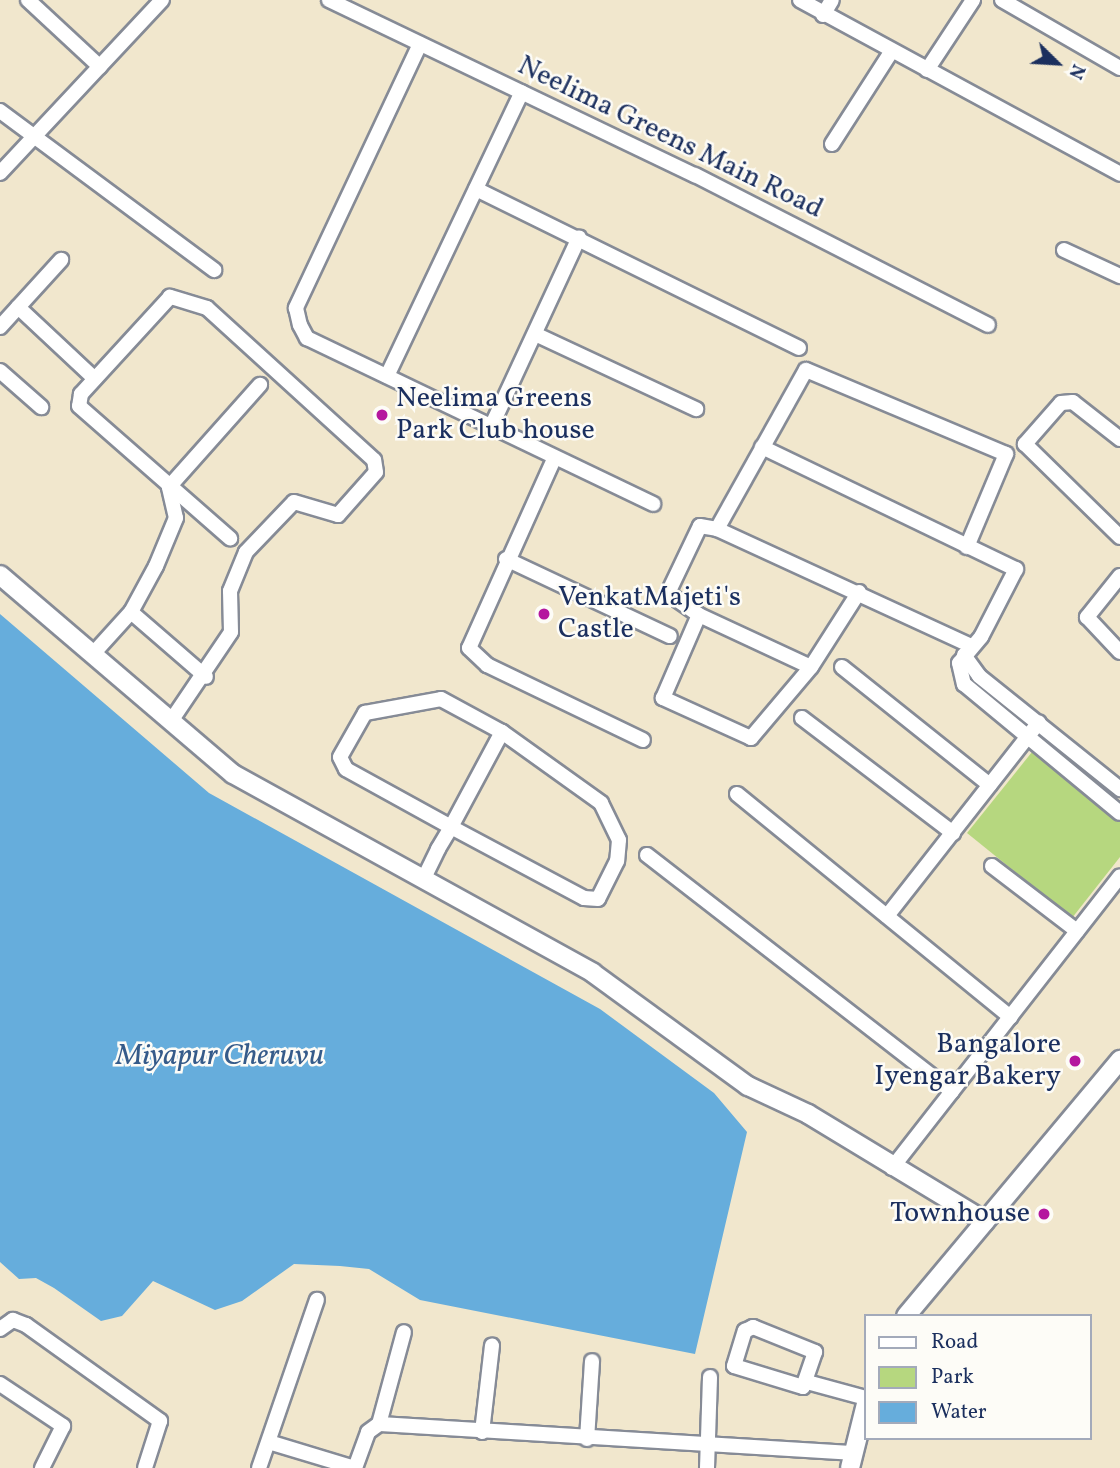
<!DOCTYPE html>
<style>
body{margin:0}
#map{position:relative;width:1120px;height:1468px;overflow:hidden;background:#f1e7cd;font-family:Vollkorn,serif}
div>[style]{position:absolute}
.green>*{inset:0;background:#b6d77f}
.water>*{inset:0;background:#66addc}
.roads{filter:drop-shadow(2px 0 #868b96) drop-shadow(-2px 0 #868b96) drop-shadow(0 2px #868b96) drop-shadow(0 -2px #868b96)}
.minor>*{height:14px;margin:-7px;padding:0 7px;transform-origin:7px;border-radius:7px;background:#fff}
.tertiary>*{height:18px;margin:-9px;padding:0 9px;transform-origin:9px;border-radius:9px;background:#fff}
.dots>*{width:19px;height:19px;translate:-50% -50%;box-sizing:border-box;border:4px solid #fdfcf7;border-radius:50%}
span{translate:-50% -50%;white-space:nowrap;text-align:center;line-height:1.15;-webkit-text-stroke:5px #fdfcf7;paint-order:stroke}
.street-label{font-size:28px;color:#1b2f5e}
.poi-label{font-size:28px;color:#1b2f5e}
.left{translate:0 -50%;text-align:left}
.right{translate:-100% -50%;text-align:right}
.water-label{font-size:30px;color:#355b8a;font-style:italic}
.legend{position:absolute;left:864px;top:1314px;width:228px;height:126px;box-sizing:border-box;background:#fdfcf7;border:2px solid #a3aaba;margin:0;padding:9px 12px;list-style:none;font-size:21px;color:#1b2f5e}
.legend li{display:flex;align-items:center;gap:14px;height:35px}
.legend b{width:35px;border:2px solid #a3aaba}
.north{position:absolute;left:1022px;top:28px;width:70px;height:70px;-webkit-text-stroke:5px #fdfcf7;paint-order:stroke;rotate:114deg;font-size:19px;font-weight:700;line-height:28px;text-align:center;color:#1b2f5e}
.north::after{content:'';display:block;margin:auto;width:24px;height:32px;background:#1b2f5e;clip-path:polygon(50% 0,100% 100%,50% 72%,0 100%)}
</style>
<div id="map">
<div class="green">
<div style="clip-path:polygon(1032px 752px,1120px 822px,1120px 857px,1072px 918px,967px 833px)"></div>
</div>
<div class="water">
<div style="clip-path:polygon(0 614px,209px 793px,600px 1009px,714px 1093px,747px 1132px,695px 1354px,420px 1300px,369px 1269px,340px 1266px,294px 1264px,242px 1301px,215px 1310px,153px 1281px,122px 1316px,101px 1321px,54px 1288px,36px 1278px,19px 1279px,0 1262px)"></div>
</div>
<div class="roads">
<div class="minor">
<div style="left:28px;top:0;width:98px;rotate:42.9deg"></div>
<div style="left:329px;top:0;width:406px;rotate:25.6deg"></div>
<div style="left:695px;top:175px;width:329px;rotate:27.1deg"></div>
<div style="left:800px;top:0;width:364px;rotate:28.5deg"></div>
<div style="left:1002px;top:0;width:136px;rotate:30deg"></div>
<div style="left:823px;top:15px;width:17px;rotate:-59deg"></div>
<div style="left:420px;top:44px;width:292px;rotate:115.2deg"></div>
<div style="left:296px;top:308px;width:17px;rotate:77deg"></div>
<div style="left:300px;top:325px;width:15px;rotate:62deg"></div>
<div style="left:307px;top:338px;width:384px;rotate:25.6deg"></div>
<div style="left:927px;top:70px;width:84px;rotate:-56.7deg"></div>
<div style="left:0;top:111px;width:267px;rotate:36.6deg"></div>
<div style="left:832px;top:144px;width:109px;rotate:-57.3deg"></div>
<div style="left:0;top:173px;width:237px;rotate:-46.9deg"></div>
<div style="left:476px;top:189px;width:360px;rotate:26.2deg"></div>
<div style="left:1064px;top:250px;width:62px;rotate:24.9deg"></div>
<div style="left:18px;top:307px;width:105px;rotate:43.1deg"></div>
<div style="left:0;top:327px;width:91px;rotate:-47.7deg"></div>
<div style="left:535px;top:334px;width:178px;rotate:25deg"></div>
<div style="left:0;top:371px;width:55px;rotate:41.3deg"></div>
<div style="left:387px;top:376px;width:314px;rotate:-64.6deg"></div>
<div style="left:491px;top:427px;width:209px;rotate:-65.1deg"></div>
<div style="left:1120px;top:439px;width:60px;rotate:-141.8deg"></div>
<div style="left:1073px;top:402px;width:12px;rotate:175deg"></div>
<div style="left:1061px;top:403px;width:55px;rotate:131.3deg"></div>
<div style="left:1025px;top:444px;width:133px;rotate:44.4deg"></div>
<div style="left:762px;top:447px;width:282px;rotate:25.7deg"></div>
<div style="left:1016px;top:569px;width:76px;rotate:117.2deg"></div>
<div style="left:981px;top:637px;width:34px;rotate:130deg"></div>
<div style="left:959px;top:663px;width:22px;rotate:77deg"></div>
<div style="left:964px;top:684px;width:202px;rotate:39.6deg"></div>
<div style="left:554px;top:459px;width:207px;rotate:114.2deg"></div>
<div style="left:469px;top:648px;width:25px;rotate:43deg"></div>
<div style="left:487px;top:665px;width:173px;rotate:25.7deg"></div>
<div style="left:717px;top:529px;width:182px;rotate:-60.8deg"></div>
<div style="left:806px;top:370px;width:217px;rotate:22.8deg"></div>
<div style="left:1006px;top:454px;width:101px;rotate:112.8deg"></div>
<div style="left:506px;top:559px;width:181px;rotate:25.2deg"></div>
<div style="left:1120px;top:576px;width:53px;rotate:128.8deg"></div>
<div style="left:1087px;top:617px;width:48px;rotate:46.7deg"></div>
<div style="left:131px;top:612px;width:99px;rotate:40.9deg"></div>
<div style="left:699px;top:615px;width:123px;rotate:24.9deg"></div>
<div style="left:811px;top:667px;width:93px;rotate:130.2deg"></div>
<div style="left:751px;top:738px;width:97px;rotate:-155.6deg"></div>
<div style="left:663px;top:698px;width:90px;rotate:-66.6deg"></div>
<div style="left:699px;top:615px;width:38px;rotate:-145deg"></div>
<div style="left:668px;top:593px;width:74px;rotate:-64.5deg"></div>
<div style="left:700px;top:526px;width:17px;rotate:10deg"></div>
<div style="left:717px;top:529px;width:277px;rotate:24.7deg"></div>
<div style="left:92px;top:655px;width:58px;rotate:-47.8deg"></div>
<div style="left:131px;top:612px;width:52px;rotate:-61.5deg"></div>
<div style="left:156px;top:566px;width:52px;rotate:-67.4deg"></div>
<div style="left:176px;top:518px;width:32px;rotate:-103deg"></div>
<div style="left:169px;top:487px;width:137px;rotate:-48.3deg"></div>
<div style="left:964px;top:655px;width:26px;rotate:54deg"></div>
<div style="left:979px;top:676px;width:181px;rotate:38.7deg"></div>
<div style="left:811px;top:667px;width:89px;rotate:-57.4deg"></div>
<div style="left:842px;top:667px;width:189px;rotate:38.6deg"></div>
<div style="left:802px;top:718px;width:190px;rotate:37.3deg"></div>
<div style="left:171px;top:721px;width:107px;rotate:-56deg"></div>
<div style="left:231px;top:632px;width:41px;rotate:-91.4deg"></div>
<div style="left:230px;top:591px;width:42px;rotate:-67.7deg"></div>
<div style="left:246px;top:552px;width:69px;rotate:-46.2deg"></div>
<div style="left:294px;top:502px;width:46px;rotate:16.5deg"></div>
<div style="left:338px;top:515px;width:57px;rotate:-48.5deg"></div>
<div style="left:376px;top:472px;width:12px;rotate:-99deg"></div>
<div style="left:374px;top:460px;width:226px;rotate:-137.7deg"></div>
<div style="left:207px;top:308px;width:39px;rotate:-163deg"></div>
<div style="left:170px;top:297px;width:132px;rotate:132.5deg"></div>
<div style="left:81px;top:394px;width:12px;rotate:99deg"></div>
<div style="left:79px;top:406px;width:201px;rotate:41.2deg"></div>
<div style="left:737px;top:794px;width:353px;rotate:39.2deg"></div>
<div style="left:647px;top:855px;width:386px;rotate:37.8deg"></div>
<div style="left:992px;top:866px;width:107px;rotate:37.4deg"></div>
<div style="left:424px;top:878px;width:32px;rotate:-64deg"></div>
<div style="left:438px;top:849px;width:26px;rotate:-59deg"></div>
<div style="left:451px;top:827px;width:108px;rotate:-61.8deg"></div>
<div style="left:502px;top:732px;width:122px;rotate:35.6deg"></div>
<div style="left:601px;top:803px;width:41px;rotate:64.1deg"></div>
<div style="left:619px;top:840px;width:21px;rotate:95deg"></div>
<div style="left:617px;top:861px;width:42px;rotate:116.6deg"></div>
<div style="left:598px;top:899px;width:14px;rotate:-176deg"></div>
<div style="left:584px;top:898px;width:151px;rotate:-151.9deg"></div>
<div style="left:451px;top:827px;width:120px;rotate:-151.1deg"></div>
<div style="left:346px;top:769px;width:13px;rotate:-117deg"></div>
<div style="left:340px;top:757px;width:51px;rotate:-60.4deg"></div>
<div style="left:365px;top:713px;width:77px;rotate:-10.4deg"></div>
<div style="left:441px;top:699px;width:69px;rotate:28.4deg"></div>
<div style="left:887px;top:916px;width:246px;rotate:-51.9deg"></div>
<div style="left:892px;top:1168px;width:370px;rotate:-52deg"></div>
<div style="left:753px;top:1327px;width:67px;rotate:22deg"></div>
<div style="left:815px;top:1352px;width:37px;rotate:109deg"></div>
<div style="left:803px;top:1387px;width:72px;rotate:-163.1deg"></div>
<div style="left:734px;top:1366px;width:37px;rotate:-73deg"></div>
<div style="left:745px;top:1331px;width:9px;rotate:-27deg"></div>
<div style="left:0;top:1329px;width:16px;rotate:-35deg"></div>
<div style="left:13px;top:1320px;width:14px;rotate:21deg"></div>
<div style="left:26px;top:1325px;width:165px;rotate:35.6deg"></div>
<div style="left:160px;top:1421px;width:49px;rotate:107.7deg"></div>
<div style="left:807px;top:1382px;width:61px;rotate:15.2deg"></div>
<div style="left:0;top:1384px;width:76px;rotate:33.7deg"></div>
<div style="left:63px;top:1426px;width:47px;rotate:116.6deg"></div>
<div style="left:379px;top:1424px;width:95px;rotate:-74.8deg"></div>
<div style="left:482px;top:1432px;width:87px;rotate:-83.4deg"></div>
<div style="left:587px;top:1439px;width:78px;rotate:-86.3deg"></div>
<div style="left:272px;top:1443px;width:87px;rotate:16.8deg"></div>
<div style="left:259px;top:1468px;width:178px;rotate:-71deg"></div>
<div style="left:355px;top:1468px;width:38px;rotate:-70deg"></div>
<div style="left:368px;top:1432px;width:14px;rotate:-36deg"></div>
<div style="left:379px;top:1424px;width:474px;rotate:3.5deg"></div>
<div style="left:707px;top:1468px;width:91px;rotate:-88.1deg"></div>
</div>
<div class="tertiary">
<div style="left:0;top:575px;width:306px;rotate:40.5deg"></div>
<div style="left:233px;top:774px;width:411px;rotate:28.9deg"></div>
<div style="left:593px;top:973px;width:192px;rotate:36.1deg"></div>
<div style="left:748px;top:1086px;width:66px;rotate:25deg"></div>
<div style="left:808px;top:1114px;width:207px;rotate:31.2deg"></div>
<div style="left:906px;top:1316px;width:334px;rotate:-50.1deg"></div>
<div style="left:850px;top:1468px;width:66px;rotate:-76deg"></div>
</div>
</div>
<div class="dots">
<div style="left:382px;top:415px;background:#b5179e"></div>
<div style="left:544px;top:614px;background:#b5179e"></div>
<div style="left:1075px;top:1061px;background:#b5179e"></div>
<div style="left:1044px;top:1214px;background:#b5179e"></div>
</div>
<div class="street-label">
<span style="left:670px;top:138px;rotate:26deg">Neelima Greens Main Road</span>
</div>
<div class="poi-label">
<span class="left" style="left:396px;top:415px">Neelima Greens<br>Park Club house</span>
<span class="left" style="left:558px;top:614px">VenkatMajeti's<br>Castle</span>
<span class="right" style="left:1061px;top:1061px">Bangalore<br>Iyengar Bakery</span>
<span class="right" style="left:1030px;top:1214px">Townhouse</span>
</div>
<div class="water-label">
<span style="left:220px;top:1056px">Miyapur Cheruvu</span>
</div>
<ul class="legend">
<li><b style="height:9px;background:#fff"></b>Road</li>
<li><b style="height:19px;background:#b6d77f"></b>Park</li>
<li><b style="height:19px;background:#66addc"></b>Water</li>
</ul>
<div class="north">N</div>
</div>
